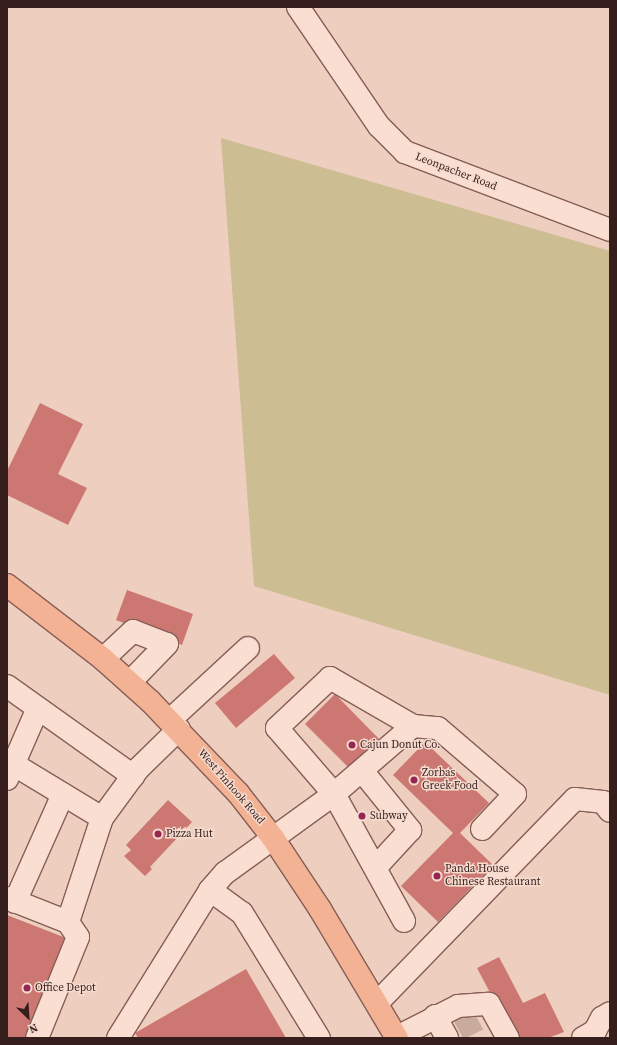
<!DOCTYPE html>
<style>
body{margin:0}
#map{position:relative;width:617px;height:1045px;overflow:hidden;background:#eecebe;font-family:"Source Serif 4",serif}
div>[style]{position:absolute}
.green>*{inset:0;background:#ccbd92}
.building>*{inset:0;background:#cd7773}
.minor-tunnel>*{height:22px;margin-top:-11px;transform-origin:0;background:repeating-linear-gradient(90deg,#c9ab9e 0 22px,transparent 0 33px)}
.roads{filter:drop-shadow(1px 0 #865e57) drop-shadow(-1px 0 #865e57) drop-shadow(0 1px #865e57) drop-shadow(0 -1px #865e57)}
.minor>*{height:22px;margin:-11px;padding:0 11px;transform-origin:11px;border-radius:11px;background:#f9ded1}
.major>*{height:22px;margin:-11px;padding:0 11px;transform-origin:11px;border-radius:11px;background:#f3b294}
.dots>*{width:11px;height:11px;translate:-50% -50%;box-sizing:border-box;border:2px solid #f5dbce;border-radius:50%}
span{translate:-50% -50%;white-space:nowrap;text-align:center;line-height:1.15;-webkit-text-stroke:3px #f5dbce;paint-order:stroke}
.street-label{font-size:11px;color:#361e1c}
.poi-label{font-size:11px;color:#361e1c}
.left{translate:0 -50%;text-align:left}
.frame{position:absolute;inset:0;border:8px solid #361e1c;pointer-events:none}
.north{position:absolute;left:8px;top:997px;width:40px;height:40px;-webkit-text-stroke:3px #f5dbce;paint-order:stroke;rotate:155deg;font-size:11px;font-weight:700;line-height:16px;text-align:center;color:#361e1c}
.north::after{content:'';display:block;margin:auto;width:14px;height:18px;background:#361e1c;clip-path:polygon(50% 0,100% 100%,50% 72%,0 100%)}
</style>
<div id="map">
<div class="green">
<div style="clip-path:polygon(221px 138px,610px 251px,610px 695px,254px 586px)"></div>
</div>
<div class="building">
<div style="clip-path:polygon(40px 403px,83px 424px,58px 474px,87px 488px,68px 525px,7px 495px,7px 471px)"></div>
<div style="clip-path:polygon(127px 590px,193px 614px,182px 645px,116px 620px)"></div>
<div style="clip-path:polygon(274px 654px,295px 678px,236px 728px,215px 703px)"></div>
<div style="clip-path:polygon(335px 694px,381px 741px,351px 770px,305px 724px)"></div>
<div style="clip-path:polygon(425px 742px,489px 803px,460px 833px,493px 865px,438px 922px,401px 886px,453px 833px,393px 775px)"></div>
<div style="clip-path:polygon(168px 800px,192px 822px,150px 867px,152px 869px,145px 876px,124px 856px,131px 850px,126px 845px)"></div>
<div style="clip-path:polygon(7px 915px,66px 938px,26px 1038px,7px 1038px)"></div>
<div style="clip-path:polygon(499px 957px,523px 1003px,545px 993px,564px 1032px,548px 1038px,514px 1038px,477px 968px)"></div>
<div style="clip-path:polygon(246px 969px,286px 1038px,138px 1038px,135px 1033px)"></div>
</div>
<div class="minor-tunnel">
<div style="left:463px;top:1015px;width:26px;rotate:62deg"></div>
</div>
<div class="roads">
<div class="minor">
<div style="left:298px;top:7px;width:144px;rotate:55.8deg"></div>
<div style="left:379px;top:126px;width:37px;rotate:45deg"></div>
<div style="left:405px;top:152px;width:219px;rotate:20.8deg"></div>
<div style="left:103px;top:659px;width:41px;rotate:-43deg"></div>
<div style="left:133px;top:631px;width:36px;rotate:21deg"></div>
<div style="left:167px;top:644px;width:53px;rotate:134.2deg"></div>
<div style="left:330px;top:678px;width:96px;rotate:30deg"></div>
<div style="left:413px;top:726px;width:104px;rotate:139.3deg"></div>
<div style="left:334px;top:794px;width:87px;rotate:-130.8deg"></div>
<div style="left:277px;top:728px;width:73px;rotate:-43.3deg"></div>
<div style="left:7px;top:686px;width:155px;rotate:35.5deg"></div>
<div style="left:170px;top:720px;width:106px;rotate:-42.7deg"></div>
<div style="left:413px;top:726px;width:25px;rotate:5deg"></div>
<div style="left:438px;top:728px;width:101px;rotate:40.6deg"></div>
<div style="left:515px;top:794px;width:48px;rotate:133.3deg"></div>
<div style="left:13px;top:764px;width:104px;rotate:31.2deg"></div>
<div style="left:363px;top:772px;width:75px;rotate:51deg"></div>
<div style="left:410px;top:830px;width:50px;rotate:132.6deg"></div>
<div style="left:7px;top:779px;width:77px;rotate:-66.4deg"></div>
<div style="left:210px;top:890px;width:39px;rotate:36deg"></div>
<div style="left:242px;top:913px;width:147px;rotate:58.4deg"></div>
<div style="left:7px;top:898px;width:66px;rotate:21.5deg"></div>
<div style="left:68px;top:922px;width:109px;rotate:-71.9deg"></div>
<div style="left:102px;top:818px;width:61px;rotate:-53.7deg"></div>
<div style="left:138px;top:769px;width:57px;rotate:-44.3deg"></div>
<div style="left:15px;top:902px;width:118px;rotate:-66deg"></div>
<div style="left:377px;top:1003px;width:284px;rotate:-45.9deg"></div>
<div style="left:575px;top:799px;width:28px;rotate:6deg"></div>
<div style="left:603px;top:802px;width:11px;rotate:52deg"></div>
<div style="left:435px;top:1016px;width:25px;rotate:61deg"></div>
<div style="left:397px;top:1037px;width:68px;rotate:-26.9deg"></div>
<div style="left:458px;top:1006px;width:31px;rotate:-4deg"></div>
<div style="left:489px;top:1004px;width:39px;rotate:61deg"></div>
<div style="left:37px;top:1038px;width:109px;rotate:-67.9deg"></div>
<div style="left:78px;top:937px;width:18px;rotate:-124deg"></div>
<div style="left:118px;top:1038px;width:174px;rotate:-58.1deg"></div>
<div style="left:210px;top:890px;width:23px;rotate:-49deg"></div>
<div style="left:225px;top:873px;width:135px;rotate:-35.9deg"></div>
<div style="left:334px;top:794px;width:145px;rotate:61.1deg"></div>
<div style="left:583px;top:1038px;width:14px;rotate:-30deg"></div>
<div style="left:595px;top:1031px;width:15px;rotate:-62deg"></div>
<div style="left:602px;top:1018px;width:9px;rotate:-32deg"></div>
</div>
<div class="major">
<div style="left:7px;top:585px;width:121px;rotate:37.6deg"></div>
<div style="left:103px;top:659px;width:63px;rotate:41.8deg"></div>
<div style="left:150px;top:701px;width:127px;rotate:46.3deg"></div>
<div style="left:238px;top:793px;width:57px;rotate:52.1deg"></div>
<div style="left:273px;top:838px;width:85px;rotate:56.5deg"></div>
<div style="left:320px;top:909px;width:150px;rotate:59.2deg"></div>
</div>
</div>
<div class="dots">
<div style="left:352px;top:745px;background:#962651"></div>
<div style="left:414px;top:780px;background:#962651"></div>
<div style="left:362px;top:816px;background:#962651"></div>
<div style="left:158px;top:834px;background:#962651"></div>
<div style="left:437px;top:876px;background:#962651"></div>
<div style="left:27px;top:988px;background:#962651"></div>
</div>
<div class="street-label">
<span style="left:456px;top:172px;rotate:21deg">Leonpacher Road</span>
<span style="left:231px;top:787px;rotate:49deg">West Pinhook Road</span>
</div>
<div class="poi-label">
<span class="left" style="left:360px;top:745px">Cajun Donut Co.</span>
<span class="left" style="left:422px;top:780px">Zorbas<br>Greek Food</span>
<span class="left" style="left:370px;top:816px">Subway</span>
<span class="left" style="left:166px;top:834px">Pizza Hut</span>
<span class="left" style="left:445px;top:876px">Panda House<br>Chinese Restaurant</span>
<span class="left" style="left:35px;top:988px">Office Depot</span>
</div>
<div class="frame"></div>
<div class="north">N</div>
</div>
